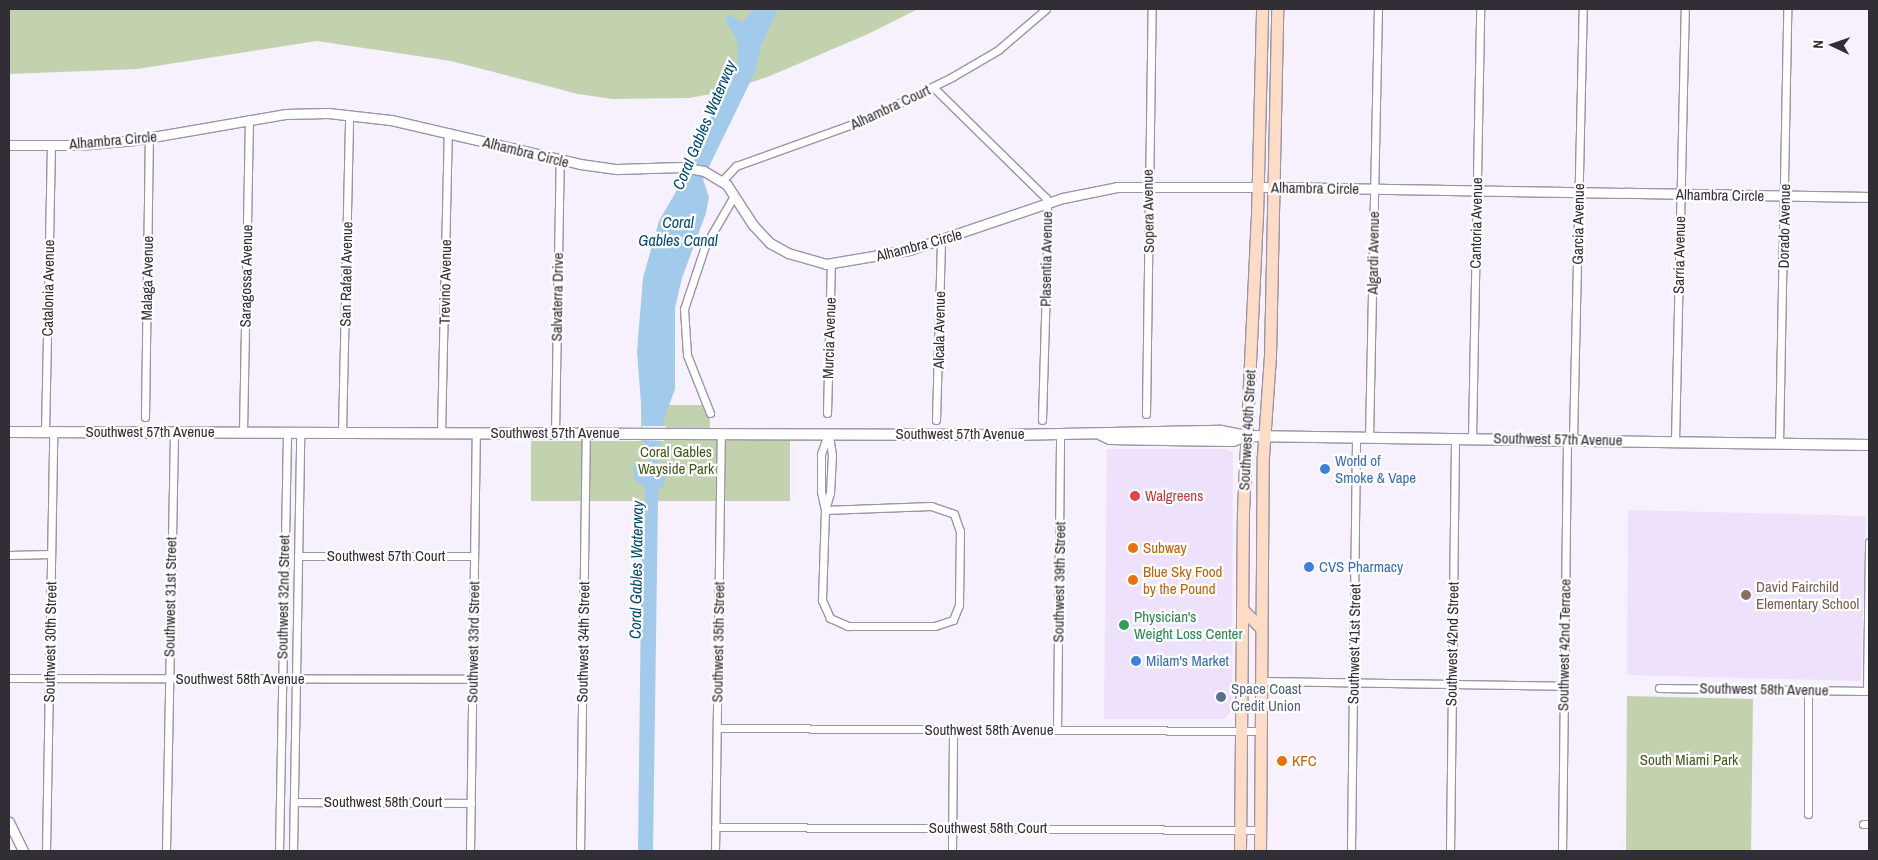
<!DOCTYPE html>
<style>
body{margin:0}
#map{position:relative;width:1878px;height:860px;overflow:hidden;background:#f6f1fd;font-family:"Archivo Narrow",sans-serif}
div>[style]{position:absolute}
.built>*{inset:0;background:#ede1fc}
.green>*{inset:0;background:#c2d2af}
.water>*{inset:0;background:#a2caeb}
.pier>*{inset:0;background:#f6f1fd}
.roads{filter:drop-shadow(1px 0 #9c94a7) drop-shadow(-1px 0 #9c94a7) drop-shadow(0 1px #9c94a7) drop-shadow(0 -1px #9c94a7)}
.minor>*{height:7px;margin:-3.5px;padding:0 3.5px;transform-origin:3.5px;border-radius:3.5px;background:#fff}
.tertiary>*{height:9px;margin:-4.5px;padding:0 4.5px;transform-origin:4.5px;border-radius:4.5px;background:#fff}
.secondary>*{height:10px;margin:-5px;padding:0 5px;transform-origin:5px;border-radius:5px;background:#fff}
.primary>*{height:11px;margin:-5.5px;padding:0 5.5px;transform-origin:5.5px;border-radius:5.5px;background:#fddcc5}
.dots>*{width:14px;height:14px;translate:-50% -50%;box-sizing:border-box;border:2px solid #fff;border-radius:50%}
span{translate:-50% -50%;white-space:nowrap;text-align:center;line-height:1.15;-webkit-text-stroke:4.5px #fff;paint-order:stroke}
.street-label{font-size:15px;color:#322e36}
.park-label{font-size:15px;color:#41591a}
.shop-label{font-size:15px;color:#366cbe}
.left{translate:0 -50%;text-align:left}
.health-label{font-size:15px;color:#be3a42}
.food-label{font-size:15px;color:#c56008}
.education-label{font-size:15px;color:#785e54}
.leisure-label{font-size:15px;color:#27864d}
.service-label{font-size:15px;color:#4e5e75}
.water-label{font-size:16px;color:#014a72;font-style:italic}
.frame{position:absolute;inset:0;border:10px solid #322e36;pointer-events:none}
.north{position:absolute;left:1808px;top:20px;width:50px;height:50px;-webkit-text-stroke:4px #fff;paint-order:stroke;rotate:273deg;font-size:14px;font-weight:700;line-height:20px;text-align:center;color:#322e36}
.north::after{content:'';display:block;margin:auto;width:18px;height:22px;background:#322e36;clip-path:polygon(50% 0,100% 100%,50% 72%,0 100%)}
</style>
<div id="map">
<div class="built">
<div style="clip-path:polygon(1107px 449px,1226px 449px,1233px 453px,1232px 711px,1224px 719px,1104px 719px)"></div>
<div style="clip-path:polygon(1628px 510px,1866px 516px,1861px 681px,1627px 675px)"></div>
</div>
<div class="green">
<div style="clip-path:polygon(9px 9px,918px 9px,868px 34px,770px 76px,723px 92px,689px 98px,612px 99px,578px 94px,451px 61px,317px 41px,137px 69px,9px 74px)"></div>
<div style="clip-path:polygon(641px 405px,710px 405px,710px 440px,790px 439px,790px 501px,531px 501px,531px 441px,641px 441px)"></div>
<div style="clip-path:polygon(1627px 696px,1753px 699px,1751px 851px,1626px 851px)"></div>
</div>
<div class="water">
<div style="clip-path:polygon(752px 9px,778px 9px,761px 46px,755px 72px,703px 179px,709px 197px,706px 213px,682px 278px,675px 308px,675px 389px,663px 422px,660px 453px,657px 454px,657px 462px,665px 463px,668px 469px,663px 487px,659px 488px,658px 499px,653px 851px,638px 851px,642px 517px,645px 499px,645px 488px,635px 480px,633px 470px,635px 462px,649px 462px,649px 455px,638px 454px,644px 443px,637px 351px,643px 278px,659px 221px,700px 150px,715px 104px,738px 60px,737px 40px,724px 19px,730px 15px,743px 23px)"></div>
</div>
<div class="pier">
<div style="clip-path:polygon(642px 426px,666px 426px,664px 441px,642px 440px)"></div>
</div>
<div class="roads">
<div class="minor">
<div style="left:933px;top:87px;width:158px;rotate:44.5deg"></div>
<div style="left:1046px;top:198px;width:19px;rotate:84deg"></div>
<div style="left:1048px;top:217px;width:203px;rotate:91.7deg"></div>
<div style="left:722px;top:181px;width:21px;rotate:-47deg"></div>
<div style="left:736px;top:166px;width:141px;rotate:-19.8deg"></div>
<div style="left:869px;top:118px;width:93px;rotate:-26.3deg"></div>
<div style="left:952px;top:77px;width:53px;rotate:-30.4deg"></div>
<div style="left:998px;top:50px;width:63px;rotate:-40.5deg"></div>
<div style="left:710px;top:413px;width:62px;rotate:-111.6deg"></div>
<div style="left:687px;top:355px;width:46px;rotate:-93.7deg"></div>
<div style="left:684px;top:309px;width:66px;rotate:-71.6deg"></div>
<div style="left:705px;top:246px;width:58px;rotate:-59.9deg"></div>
<div style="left:827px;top:413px;width:150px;rotate:-88.5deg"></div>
<div style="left:1146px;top:414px;width:405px;rotate:-89.2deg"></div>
<div style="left:145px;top:417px;width:279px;rotate:-89.2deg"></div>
<div style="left:936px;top:420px;width:179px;rotate:-88.4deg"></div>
<div style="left:45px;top:432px;width:287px;rotate:-88.8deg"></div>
<div style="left:243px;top:432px;width:313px;rotate:-88.9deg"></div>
<div style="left:342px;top:432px;width:317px;rotate:-88.7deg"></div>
<div style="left:441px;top:433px;width:301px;rotate:-88.7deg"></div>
<div style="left:555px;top:433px;width:273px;rotate:-89deg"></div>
<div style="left:1369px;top:437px;width:428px;rotate:-88.8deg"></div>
<div style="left:1472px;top:438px;width:429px;rotate:-88.9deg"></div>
<div style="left:1573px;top:439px;width:430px;rotate:-88.7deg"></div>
<div style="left:1675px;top:441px;width:432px;rotate:-88.7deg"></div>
<div style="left:1779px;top:443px;width:434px;rotate:-88.9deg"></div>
<div style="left:931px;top:506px;width:24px;rotate:19deg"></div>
<div style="left:954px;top:514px;width:18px;rotate:71deg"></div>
<div style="left:960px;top:531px;width:74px;rotate:90.8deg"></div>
<div style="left:959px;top:605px;width:16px;rotate:112deg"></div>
<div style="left:953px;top:620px;width:19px;rotate:162deg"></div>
<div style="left:935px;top:626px;width:87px;rotate:180deg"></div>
<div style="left:848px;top:626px;width:20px;rotate:-156deg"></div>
<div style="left:830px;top:618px;width:20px;rotate:-114deg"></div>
<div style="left:822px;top:600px;width:90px;rotate:-88.1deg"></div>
<div style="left:825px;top:510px;width:106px;rotate:-2.2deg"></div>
<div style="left:825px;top:510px;width:19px;rotate:-102deg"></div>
<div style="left:821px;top:491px;width:37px;rotate:-90deg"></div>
<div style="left:821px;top:454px;width:21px;rotate:-71deg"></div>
<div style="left:825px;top:510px;width:18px;rotate:-74deg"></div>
<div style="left:830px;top:493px;width:38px;rotate:-87deg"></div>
<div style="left:832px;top:455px;width:18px;rotate:-99deg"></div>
<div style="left:9px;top:555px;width:42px;rotate:-1.4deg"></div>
<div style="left:298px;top:556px;width:176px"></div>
<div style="left:9px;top:678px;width:463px;rotate:0.1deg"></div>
<div style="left:1261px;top:681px;width:303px;rotate:0.9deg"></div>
<div style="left:1659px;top:688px;width:210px;rotate:0.8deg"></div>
<div style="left:1867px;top:691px;width:149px;rotate:-89.2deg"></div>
<div style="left:718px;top:728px;width:543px;rotate:0.32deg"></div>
<div style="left:1057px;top:730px;width:296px;rotate:-89.4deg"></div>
<div style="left:294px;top:802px;width:177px;rotate:0.3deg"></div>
<div style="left:1808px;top:814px;width:124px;rotate:-90deg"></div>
<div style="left:1863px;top:824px;width:6px"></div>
<div style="left:715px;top:827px;width:545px;rotate:0.32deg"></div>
<div style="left:46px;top:851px;width:419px;rotate:-89deg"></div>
<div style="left:166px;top:851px;width:419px;rotate:-88.9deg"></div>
<div style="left:279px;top:851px;width:419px;rotate:-88.9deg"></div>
<div style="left:293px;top:851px;width:419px;rotate:-89deg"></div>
<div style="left:470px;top:851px;width:418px;rotate:-89.2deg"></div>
<div style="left:580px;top:851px;width:418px;rotate:-89.2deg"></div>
<div style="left:715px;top:851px;width:418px;rotate:-89.2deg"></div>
<div style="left:952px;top:851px;width:121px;rotate:-89.5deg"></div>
<div style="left:1351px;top:851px;width:414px;rotate:-89.3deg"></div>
<div style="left:1450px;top:851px;width:414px;rotate:-89.3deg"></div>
<div style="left:1562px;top:851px;width:412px;rotate:-89.3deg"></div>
</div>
<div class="tertiary">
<div style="left:9px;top:145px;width:71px"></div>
<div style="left:80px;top:145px;width:55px;rotate:-5.2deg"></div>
<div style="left:135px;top:140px;width:152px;rotate:-9.8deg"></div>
<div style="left:285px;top:114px;width:43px;rotate:-1.3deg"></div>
<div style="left:328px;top:113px;width:63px;rotate:6.3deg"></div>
<div style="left:391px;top:120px;width:194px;rotate:13.1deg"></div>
<div style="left:580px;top:164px;width:37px;rotate:8deg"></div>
<div style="left:617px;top:169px;width:65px;rotate:-1.8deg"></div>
<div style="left:682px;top:167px;width:22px;rotate:10deg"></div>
<div style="left:704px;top:171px;width:27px;rotate:31deg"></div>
<div style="left:727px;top:185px;width:48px;rotate:57deg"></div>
<div style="left:753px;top:225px;width:25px;rotate:47deg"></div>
<div style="left:770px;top:243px;width:21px;rotate:29deg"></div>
<div style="left:788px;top:253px;width:40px;rotate:16deg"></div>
<div style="left:826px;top:264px;width:84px;rotate:-9.6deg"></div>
<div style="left:909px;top:250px;width:163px;rotate:-18.7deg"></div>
<div style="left:1063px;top:198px;width:55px;rotate:-11.5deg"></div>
<div style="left:1117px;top:187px;width:156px"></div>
<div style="left:1273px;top:187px;width:596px;rotate:0.96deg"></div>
<div style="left:9px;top:822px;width:32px;rotate:64deg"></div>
</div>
<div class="secondary">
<div style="left:9px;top:432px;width:996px;rotate:0.17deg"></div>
<div style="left:1005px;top:435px;width:216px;rotate:-1.1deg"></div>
<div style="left:1221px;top:431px;width:26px;rotate:11deg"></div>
<div style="left:1101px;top:435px;width:10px;rotate:24deg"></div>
<div style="left:1110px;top:439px;width:55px;rotate:1deg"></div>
<div style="left:1165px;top:440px;width:68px;rotate:0.8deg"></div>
<div style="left:1233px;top:441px;width:15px;rotate:-20deg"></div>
<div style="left:1247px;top:436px;width:622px;rotate:0.83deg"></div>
</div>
<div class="primary">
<div style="left:1242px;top:609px;width:27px;rotate:45deg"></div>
<div style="left:1240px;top:851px;width:340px;rotate:-89.5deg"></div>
<div style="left:1243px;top:511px;width:294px;rotate:-87.3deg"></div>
<div style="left:1257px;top:217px;width:208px;rotate:-88.6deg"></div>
<div style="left:1260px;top:851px;width:395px;rotate:-89.6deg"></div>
<div style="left:1263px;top:456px;width:100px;rotate:-86deg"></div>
<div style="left:1270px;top:356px;width:347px;rotate:-88.8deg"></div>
</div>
</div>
<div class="dots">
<div style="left:1325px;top:469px;background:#3f7fe0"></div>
<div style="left:1135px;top:496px;background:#e0444e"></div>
<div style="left:1133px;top:548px;background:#e8710a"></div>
<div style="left:1309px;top:567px;background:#3f7fe0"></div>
<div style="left:1133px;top:580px;background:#e8710a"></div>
<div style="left:1746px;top:595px;background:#8d6e63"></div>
<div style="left:1124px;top:625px;background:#2e9e5b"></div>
<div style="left:1136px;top:661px;background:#3f7fe0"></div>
<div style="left:1221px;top:697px;background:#5c6f8a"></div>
<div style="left:1282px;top:761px;background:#e8710a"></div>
</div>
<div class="street-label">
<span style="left:890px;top:107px;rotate:-25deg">Alhambra Court</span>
<span style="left:113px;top:140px;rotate:-5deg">Alhambra Circle</span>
<span style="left:526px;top:152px;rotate:14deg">Alhambra Circle</span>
<span style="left:1315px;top:188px;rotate:1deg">Alhambra Circle</span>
<span style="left:1720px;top:195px;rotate:1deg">Alhambra Circle</span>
<span style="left:1148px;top:211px;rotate:-91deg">Sopera Avenue</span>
<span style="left:1476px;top:223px;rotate:-89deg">Cantoria Avenue</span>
<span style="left:1578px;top:224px;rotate:-89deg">Garcia Avenue</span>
<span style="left:1784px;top:226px;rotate:-89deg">Dorado Avenue</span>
<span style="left:919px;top:245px;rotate:-15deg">Alhambra Circle</span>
<span style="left:1373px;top:253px;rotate:-89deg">Algardi Avenue</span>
<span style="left:1679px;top:255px;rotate:-89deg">Sarria Avenue</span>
<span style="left:1046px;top:259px;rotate:-89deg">Plasentia Avenue</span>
<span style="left:346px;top:274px;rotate:-89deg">San Rafael Avenue</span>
<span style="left:246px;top:276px;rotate:-89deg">Saragossa Avenue</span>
<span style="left:147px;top:278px;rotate:-89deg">Malaga Avenue</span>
<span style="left:445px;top:282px;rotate:-89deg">Trevino Avenue</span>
<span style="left:48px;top:288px;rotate:-89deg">Catalonia Avenue</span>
<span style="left:557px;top:297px;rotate:-89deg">Salvaterra Drive</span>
<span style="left:939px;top:330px;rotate:-89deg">Alcala Avenue</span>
<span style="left:829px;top:338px;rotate:-88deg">Murcia Avenue</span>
<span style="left:1247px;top:430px;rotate:-87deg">Southwest 40th Street</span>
<span style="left:150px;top:432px">Southwest 57th Avenue</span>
<span style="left:555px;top:433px">Southwest 57th Avenue</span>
<span style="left:960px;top:434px">Southwest 57th Avenue</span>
<span style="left:1558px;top:439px;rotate:1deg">Southwest 57th Avenue</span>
<span style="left:386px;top:556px">Southwest 57th Court</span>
<span style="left:1059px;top:582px;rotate:-89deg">Southwest 39th Street</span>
<span style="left:170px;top:597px;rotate:-89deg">Southwest 31st Street</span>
<span style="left:283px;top:597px;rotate:-89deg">Southwest 32nd Street</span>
<span style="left:50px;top:642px;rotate:-89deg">Southwest 30th Street</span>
<span style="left:473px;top:642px;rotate:-89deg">Southwest 33rd Street</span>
<span style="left:583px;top:642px;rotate:-89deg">Southwest 34th Street</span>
<span style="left:718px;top:642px;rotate:-89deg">Southwest 35th Street</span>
<span style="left:1354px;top:644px;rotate:-89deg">Southwest 41st Street</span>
<span style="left:1452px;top:644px;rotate:-89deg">Southwest 42nd Street</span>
<span style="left:1564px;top:645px;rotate:-89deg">Southwest 42nd Terrace</span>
<span style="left:240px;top:679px">Southwest 58th Avenue</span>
<span style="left:1764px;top:689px;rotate:1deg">Southwest 58th Avenue</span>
<span style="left:989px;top:730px">Southwest 58th Avenue</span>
<span style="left:383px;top:802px">Southwest 58th Court</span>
<span style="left:988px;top:828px">Southwest 58th Court</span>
</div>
<div class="park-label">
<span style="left:676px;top:460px">Coral Gables<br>Wayside Park</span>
<span style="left:1689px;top:760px">South Miami Park</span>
</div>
<div class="shop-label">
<span class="left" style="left:1335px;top:469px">World of<br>Smoke &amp; Vape</span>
<span class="left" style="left:1319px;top:567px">CVS Pharmacy</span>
<span class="left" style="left:1146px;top:661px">Milam's Market</span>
</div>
<div class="health-label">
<span class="left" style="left:1145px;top:496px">Walgreens</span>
</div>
<div class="food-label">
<span class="left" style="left:1143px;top:548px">Subway</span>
<span class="left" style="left:1143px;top:580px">Blue Sky Food<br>by the Pound</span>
<span class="left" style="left:1292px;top:761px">KFC</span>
</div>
<div class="education-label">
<span class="left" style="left:1756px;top:595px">David Fairchild<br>Elementary School</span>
</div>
<div class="leisure-label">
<span class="left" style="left:1134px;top:625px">Physician's<br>Weight Loss Center</span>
</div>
<div class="service-label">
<span class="left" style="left:1231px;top:697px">Space Coast<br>Credit Union</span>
</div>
<div class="water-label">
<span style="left:704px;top:125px;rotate:-67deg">Coral Gables Waterway</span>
<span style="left:678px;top:231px">Coral<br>Gables Canal</span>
<span style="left:636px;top:570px;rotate:-89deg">Coral Gables Waterway</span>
</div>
<div class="frame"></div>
<div class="north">N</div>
</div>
